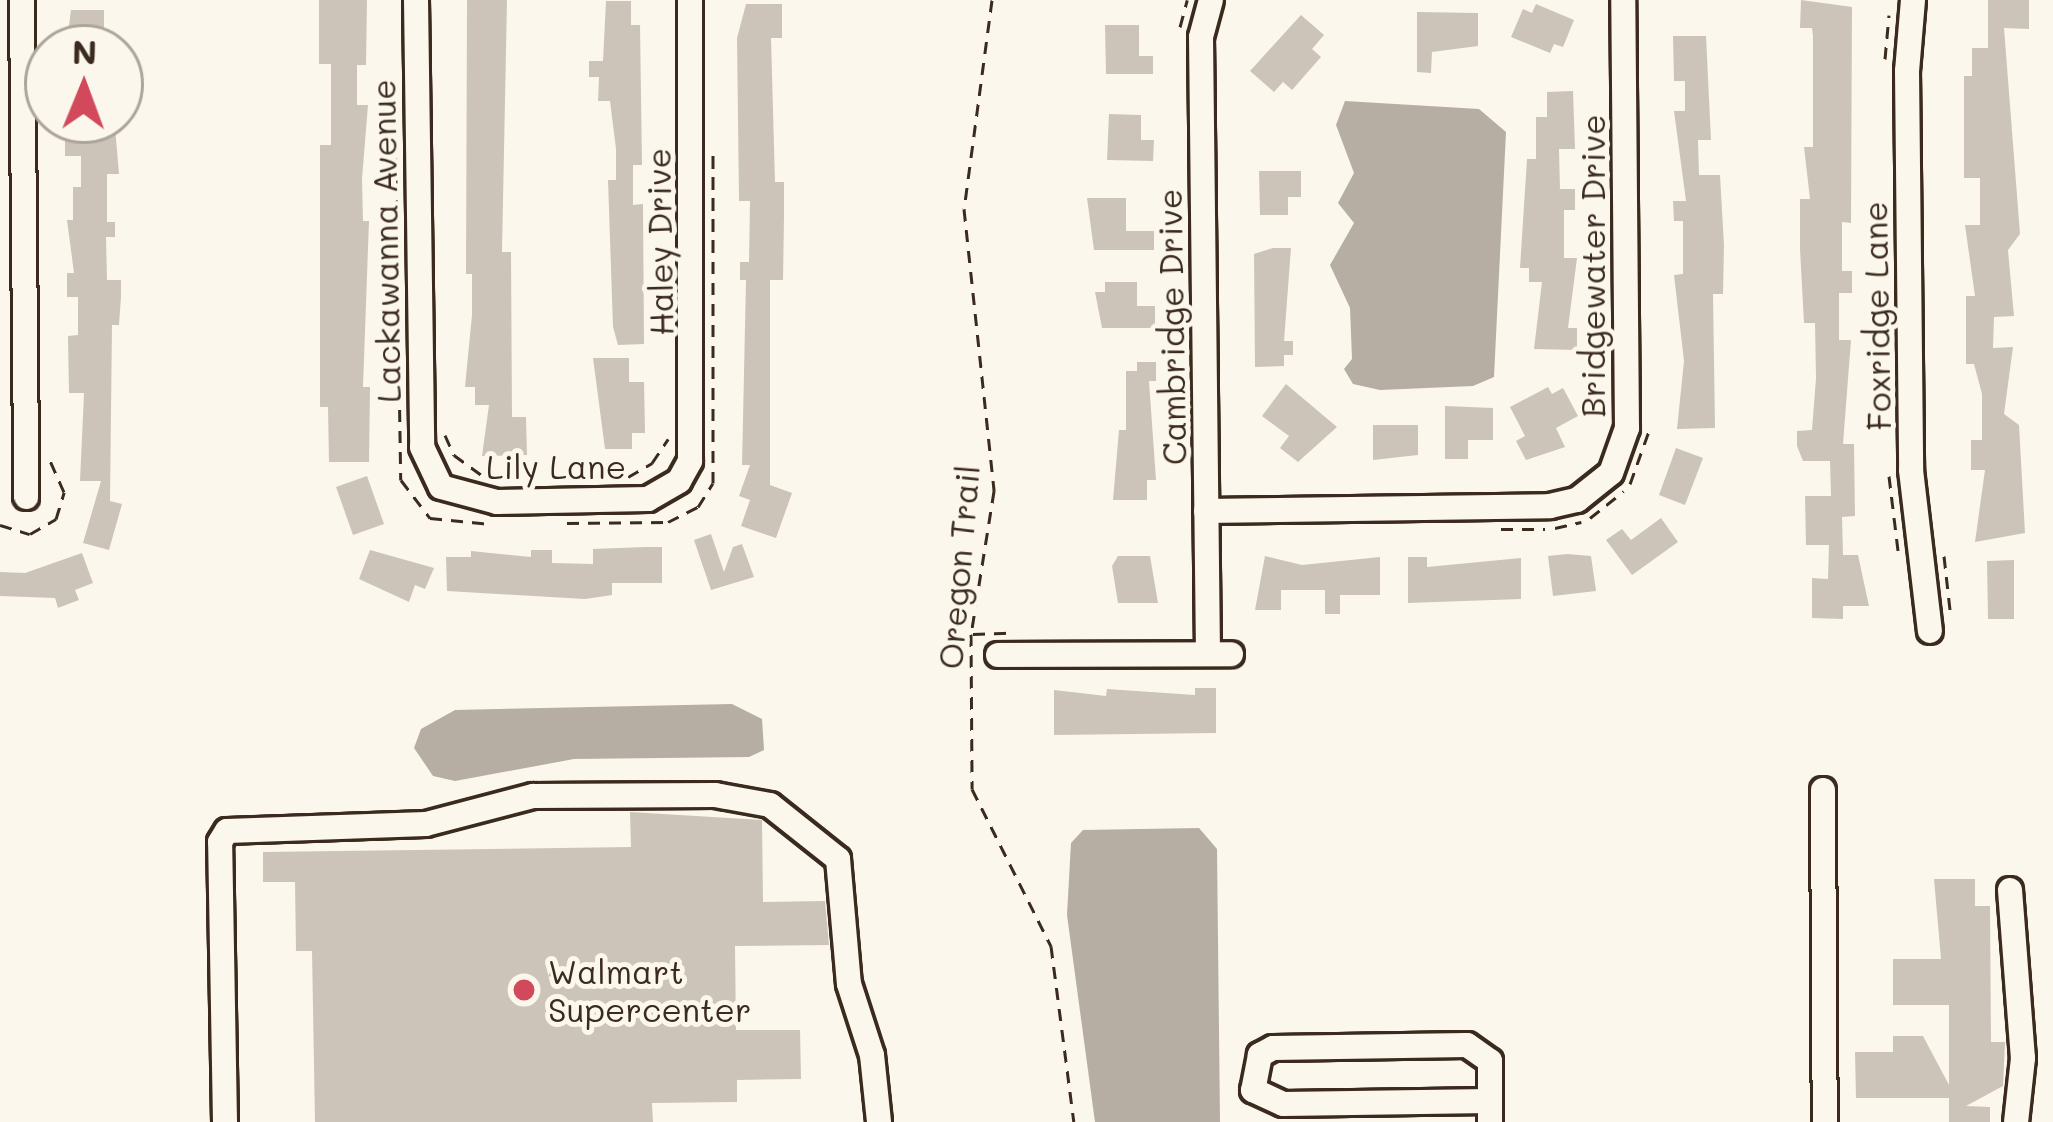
<!DOCTYPE html>
<style>
body{margin:0}
#map{position:relative;width:2053px;height:1122px;overflow:hidden;background:#fbf7ec;font-family:Mali,sans-serif}
div>[style]{position:absolute}
.water>*{inset:0;background:#b6aea2}
.building>*{inset:0;background:#ccc4b9}
.path>*{height:3px;margin-top:-1.5px;transform-origin:0;background:repeating-linear-gradient(90deg,#3b2a1e 0 12px,transparent 0 21px)}
.roads{filter:drop-shadow(3px 0 #3b2a1e) drop-shadow(-3px 0 #3b2a1e) drop-shadow(0 3px #3b2a1e) drop-shadow(0 -3px #3b2a1e)}
.minor>*{height:24px;margin:-12px;padding:0 12px;transform-origin:12px;border-radius:12px;background:#fbf7ec}
.dots>*{width:33px;height:33px;translate:-50% -50%;box-sizing:border-box;border:6px solid #fbf7ec;border-radius:50%}
span{translate:-50% -50%;white-space:nowrap;text-align:center;line-height:1.15;-webkit-text-stroke:10px #fbf7ec;paint-order:stroke}
.street-label{font-size:33px;color:#3b2a1e}
.poi-label{font-size:33px;color:#3b2a1e}
.left{translate:0 -50%;text-align:left}
.north{position:absolute;left:24px;top:24px;width:120px;height:120px;box-sizing:border-box;background:#fbf7ec;border:3px solid #aea59a;border-radius:50%;rotate:1deg;font-size:33px;font-weight:700;line-height:48px;text-align:center;color:#3b2a1e}
.north::after{content:'';display:block;margin:auto;width:42px;height:54px;background:#d1495b;clip-path:polygon(50% 0,100% 100%,50% 72%,0 100%)}
</style>
<div id="map">
<div class="water">
<div style="clip-path:polygon(1345px 101px,1479px 109px,1506px 132px,1494px 377px,1473px 386px,1380px 390px,1353px 384px,1344px 369px,1352px 359px,1350px 308px,1330px 265px,1354px 223px,1338px 203px,1354px 173px,1336px 125px)"></div>
<div style="clip-path:polygon(732px 704px,762px 719px,764px 750px,749px 757px,574px 759px,455px 781px,433px 776px,414px 748px,421px 729px,455px 710px)"></div>
<div style="clip-path:polygon(1199px 828px,1217px 849px,1220px 1122px,1095px 1122px,1067px 915px,1071px 843px,1083px 830px)"></div>
</div>
<div class="building">
<div style="clip-path:polygon(319px 0,367px 0,366px 65px,357px 65px,357px 105px,368px 105px,362px 179px,363px 221px,369px 221px,363px 387px,370px 387px,369px 462px,329px 462px,328px 407px,320px 407px,320px 145px,331px 145px,331px 64px,319px 64px)"></div>
<div style="clip-path:polygon(467px 0,507px 0,502px 252px,511px 252px,512px 417px,526px 417px,527px 455px,482px 456px,489px 405px,475px 405px,475px 387px,465px 387px,472px 315px,472px 274px,466px 274px)"></div>
<div style="clip-path:polygon(1801px 0,1852px 7px,1851px 223px,1842px 222px,1842px 271px,1852px 271px,1852px 293px,1839px 293px,1839px 340px,1851px 340px,1843px 444px,1854px 444px,1855px 516px,1842px 517px,1843px 555px,1858px 555px,1869px 606px,1843px 606px,1843px 619px,1812px 618px,1812px 578px,1828px 579px,1829px 545px,1806px 545px,1805px 496px,1831px 496px,1830px 461px,1803px 461px,1797px 446px,1797px 431px,1812px 430px,1816px 378px,1815px 323px,1804px 323px,1800px 249px,1800px 199px,1810px 199px,1804px 147px,1813px 147px,1813px 36px,1812px 28px,1800px 28px)"></div>
<div style="clip-path:polygon(1988px 0,2029px 0,2029px 29px,2004px 28px,2020px 234px,2008px 250px,2014px 316px,1994px 317px,1993px 348px,2013px 347px,2004px 414px,2019px 425px,2025px 533px,1975px 542px,1985px 470px,1971px 470px,1971px 440px,1982px 440px,1982px 394px,1974px 364px,1966px 364px,1966px 296px,1975px 296px,1965px 225px,1980px 225px,1980px 178px,1964px 178px,1964px 76px,1972px 76px,1972px 48px,1988px 48px)"></div>
<div style="clip-path:polygon(606px 1px,631px 1px,631px 25px,640px 25px,642px 165px,633px 165px,633px 205px,643px 204px,644px 344px,618px 345px,613px 327px,608px 180px,616px 180px,616px 149px,610px 101px,598px 101px,599px 77px,589px 77px,589px 61px,603px 61px)"></div>
<div style="clip-path:polygon(746px 4px,782px 4px,782px 38px,771px 38px,775px 182px,784px 182px,784px 216px,783px 280px,770px 280px,770px 485px,792px 493px,776px 538px,741px 526px,750px 500px,739px 496px,750px 465px,742px 465px,746px 280px,740px 280px,740px 262px,749px 262px,750px 201px,739px 201px,737px 38px)"></div>
<div style="clip-path:polygon(1536px 4px,1574px 20px,1563px 47px,1554px 44px,1550px 53px,1511px 37px,1523px 9px,1532px 13px)"></div>
<div style="clip-path:polygon(71px 10px,104px 10px,104px 44px,66px 48px)"></div>
<div style="clip-path:polygon(1417px 12px,1478px 13px,1478px 46px,1432px 52px,1431px 73px,1417px 72px)"></div>
<div style="clip-path:polygon(1301px 15px,1324px 35px,1312px 49px,1321px 57px,1292px 90px,1283px 82px,1274px 92px,1250px 71px)"></div>
<div style="clip-path:polygon(1105px 25px,1139px 25px,1139px 56px,1153px 56px,1153px 74px,1106px 74px)"></div>
<div style="clip-path:polygon(1673px 36px,1706px 36px,1711px 140px,1698px 140px,1699px 175px,1720px 175px,1724px 245px,1723px 294px,1713px 294px,1715px 428px,1677px 429px,1684px 361px,1674px 275px,1683px 274px,1683px 221px,1674px 221px,1673px 201px,1686px 201px,1674px 111px,1685px 111px,1685px 81px,1674px 81px)"></div>
<div style="clip-path:polygon(1573px 91px,1575px 149px,1559px 149px,1560px 189px,1575px 189px,1575px 210px,1564px 210px,1564px 258px,1577px 258px,1568px 328px,1577px 328px,1577px 350px,1534px 349px,1542px 282px,1529px 282px,1529px 268px,1520px 268px,1527px 159px,1536px 159px,1536px 117px,1547px 117px,1547px 92px)"></div>
<div style="clip-path:polygon(1109px 114px,1141px 115px,1141px 140px,1154px 140px,1153px 161px,1107px 160px)"></div>
<div style="clip-path:polygon(115px 127px,119px 174px,107px 174px,107px 222px,115px 222px,115px 237px,106px 237px,107px 280px,121px 280px,121px 297px,119px 325px,112px 325px,110px 501px,122px 504px,109px 550px,83px 543px,101px 481px,80px 481px,84px 393px,69px 393px,68px 336px,78px 335px,78px 297px,67px 297px,67px 273px,74px 273px,67px 220px,73px 220px,73px 187px,81px 187px,81px 156px,65px 156px,65px 128px)"></div>
<div style="clip-path:polygon(1259px 171px,1301px 171px,1301px 197px,1288px 197px,1288px 215px,1260px 215px)"></div>
<div style="clip-path:polygon(1087px 198px,1126px 198px,1126px 231px,1154px 231px,1154px 250px,1094px 250px)"></div>
<div style="clip-path:polygon(1273px 248px,1291px 248px,1284px 341px,1293px 341px,1293px 355px,1284px 355px,1284px 366px,1255px 367px,1254px 254px)"></div>
<div style="clip-path:polygon(1105px 282px,1137px 282px,1137px 306px,1155px 306px,1155px 328px,1102px 328px,1095px 292px,1105px 292px)"></div>
<div style="clip-path:polygon(593px 358px,629px 358px,629px 382px,644px 382px,645px 433px,632px 433px,632px 449px,605px 449px)"></div>
<div style="clip-path:polygon(1137px 362px,1156px 362px,1156px 381px,1149px 381px,1156px 480px,1147px 480px,1147px 500px,1113px 500px,1119px 430px,1126px 430px,1126px 371px,1137px 371px)"></div>
<div style="clip-path:polygon(1286px 384px,1337px 427px,1298px 462px,1280px 448px,1289px 436px,1262px 416px)"></div>
<div style="clip-path:polygon(1548px 387px,1552px 394px,1563px 388px,1578px 416px,1556px 428px,1565px 447px,1526px 460px,1516px 441px,1525px 436px,1510px 407px)"></div>
<div style="clip-path:polygon(1445px 406px,1493px 408px,1493px 440px,1468px 440px,1468px 459px,1445px 459px)"></div>
<div style="clip-path:polygon(1373px 425px,1418px 425px,1418px 455px,1373px 460px)"></div>
<div style="clip-path:polygon(1676px 448px,1703px 458px,1685px 505px,1659px 495px)"></div>
<div style="clip-path:polygon(367px 476px,384px 524px,353px 535px,336px 487px)"></div>
<div style="clip-path:polygon(1661px 518px,1678px 542px,1632px 575px,1606px 540px,1622px 529px,1631px 540px)"></div>
<div style="clip-path:polygon(711px 534px,724px 572px,733px 547px,742px 544px,754px 577px,711px 590px,694px 540px)"></div>
<div style="clip-path:polygon(645px 547px,662px 547px,662px 583px,612px 583px,612px 595px,585px 599px,447px 591px,446px 557px,471px 557px,471px 551px,531px 557px,531px 550px,552px 550px,552px 563px,593px 564px,593px 549px)"></div>
<div style="clip-path:polygon(370px 550px,434px 568px,425px 589px,415px 585px,409px 602px,359px 579px)"></div>
<div style="clip-path:polygon(82px 553px,93px 583px,75px 590px,79px 600px,58px 608px,55px 598px,0 596px,0 572px,25px 573px)"></div>
<div style="clip-path:polygon(1567px 554px,1591px 556px,1596px 591px,1553px 596px,1548px 556px)"></div>
<div style="clip-path:polygon(1118px 556px,1150px 556px,1158px 603px,1118px 603px,1112px 566px)"></div>
<div style="clip-path:polygon(1265px 556px,1302px 565px,1380px 557px,1380px 595px,1340px 595px,1340px 614px,1325px 614px,1325px 590px,1281px 590px,1281px 610px,1255px 610px)"></div>
<div style="clip-path:polygon(1408px 557px,1427px 557px,1427px 567px,1521px 558px,1521px 599px,1408px 603px)"></div>
<div style="clip-path:polygon(2014px 560px,2014px 619px,1988px 619px,1987px 561px)"></div>
<div style="clip-path:polygon(1195px 688px,1216px 688px,1216px 733px,1054px 735px,1054px 690px,1106px 696px,1107px 689px,1195px 695px)"></div>
<div style="clip-path:polygon(630px 812px,762px 820px,763px 902px,825px 901px,829px 945px,735px 946px,736px 1030px,800px 1030px,801px 1079px,737px 1080px,737px 1102px,652px 1103px,653px 1122px,315px 1122px,312px 951px,296px 951px,295px 882px,263px 882px,263px 852px,631px 847px)"></div>
<div style="clip-path:polygon(1934px 879px,1975px 879px,1975px 906px,1990px 906px,1991px 1042px,2005px 1042px,2003px 1086px,1966px 1106px,1990px 1107px,1990px 1122px,1949px 1122px,1949px 1098px,1856px 1098px,1855px 1052px,1893px 1052px,1893px 1036px,1923px 1036px,1949px 1085px,1949px 1005px,1893px 1005px,1893px 959px,1941px 959px)"></div>
</div>
<div class="path">
<div style="left:992px;top:0;width:211px;rotate:97.6deg"></div>
<div style="left:964px;top:209px;width:284px;rotate:83.9deg"></div>
<div style="left:994px;top:491px;width:145px;rotate:99.1deg"></div>
<div style="left:971px;top:634px;width:155px;rotate:89.6deg"></div>
<div style="left:972px;top:789px;width:176px;rotate:63.3deg"></div>
<div style="left:1051px;top:946px;width:177px;rotate:82.6deg"></div>
<div style="left:1180px;top:27px;width:28px;rotate:-75deg"></div>
<div style="left:1885px;top:59px;width:44px;rotate:-84.8deg"></div>
<div style="left:395px;top:116px;width:364px;rotate:89.1deg"></div>
<div style="left:401px;top:480px;width:48px;rotate:52.7deg"></div>
<div style="left:430px;top:518px;width:61px;rotate:5.6deg"></div>
<div style="left:445px;top:435px;width:22px;rotate:66deg"></div>
<div style="left:454px;top:455px;width:34px;rotate:36deg"></div>
<div style="left:1889px;top:476px;width:75px;rotate:83.1deg"></div>
<div style="left:628px;top:477px;width:28px;rotate:-30deg"></div>
<div style="left:652px;top:463px;width:29px;rotate:-56deg"></div>
<div style="left:1630px;top:484px;width:56px;rotate:-70.3deg"></div>
<div style="left:1590px;top:518px;width:43px;rotate:-38.5deg"></div>
<div style="left:567px;top:523px;width:101px;rotate:-0.6deg"></div>
<div style="left:668px;top:522px;width:34px;rotate:-27deg"></div>
<div style="left:698px;top:507px;width:28px;rotate:-58deg"></div>
<div style="left:713px;top:483px;width:331px;rotate:-90deg"></div>
<div style="left:0;top:525px;width:31px;rotate:17deg"></div>
<div style="left:30px;top:534px;width:30px;rotate:-30deg"></div>
<div style="left:56px;top:519px;width:28px;rotate:-73deg"></div>
<div style="left:64px;top:492px;width:37px;rotate:-114deg"></div>
<div style="left:1555px;top:528px;width:27px;rotate:-13deg"></div>
<div style="left:1501px;top:529px;width:44px"></div>
<div style="left:1944px;top:556px;width:62px;rotate:83.6deg"></div>
<div style="left:973px;top:634px;width:36px;rotate:-2deg"></div>
</div>
<div class="roads">
<div class="minor">
<div style="left:22px;top:0;width:497px;rotate:89.5deg"></div>
<div style="left:416px;top:0;width:447px;rotate:89.2deg"></div>
<div style="left:422px;top:447px;width:44px;rotate:64.6deg"></div>
<div style="left:441px;top:487px;width:58px;rotate:15deg"></div>
<div style="left:497px;top:502px;width:151px;rotate:-1.1deg"></div>
<div style="left:648px;top:499px;width:36px;rotate:-30deg"></div>
<div style="left:679px;top:481px;width:23px;rotate:-61deg"></div>
<div style="left:690px;top:461px;width:461px;rotate:-90deg"></div>
<div style="left:1913px;top:0;width:71px;rotate:94.8deg"></div>
<div style="left:1907px;top:71px;width:399px;rotate:89.4deg"></div>
<div style="left:1911px;top:470px;width:162px;rotate:83.3deg"></div>
<div style="left:1206px;top:511px;width:344px;rotate:-0.8deg"></div>
<div style="left:1550px;top:506px;width:28px;rotate:-13deg"></div>
<div style="left:1577px;top:500px;width:43px;rotate:-38.5deg"></div>
<div style="left:1611px;top:473px;width:48px;rotate:-70.4deg"></div>
<div style="left:1627px;top:428px;width:428px;rotate:-90.5deg"></div>
<div style="left:1208px;top:654px;width:617px;rotate:-90.65deg"></div>
<div style="left:1201px;top:37px;width:38px;rotate:-75deg"></div>
<div style="left:998px;top:655px;width:233px;rotate:-0.2deg"></div>
<div style="left:1823px;top:790px;width:332px;rotate:89.7deg"></div>
<div style="left:2010px;top:890px;width:169px;rotate:85.6deg"></div>
<div style="left:2023px;top:1058px;width:64px;rotate:96.2deg"></div>
<div style="left:225px;top:1122px;width:280px;rotate:-91deg"></div>
<div style="left:220px;top:842px;width:13px;rotate:-58deg"></div>
<div style="left:227px;top:831px;width:199px;rotate:-2deg"></div>
<div style="left:426px;top:824px;width:111px;rotate:-14.7deg"></div>
<div style="left:533px;top:796px;width:182px;rotate:-0.3deg"></div>
<div style="left:715px;top:795px;width:56px;rotate:10.3deg"></div>
<div style="left:770px;top:805px;width:87px;rotate:38.5deg"></div>
<div style="left:838px;top:859px;width:125px;rotate:85deg"></div>
<div style="left:849px;top:984px;width:75px;rotate:72.1deg"></div>
<div style="left:872px;top:1055px;width:67px;rotate:84deg"></div>
<div style="left:1490px;top:1122px;width:61px;rotate:-90deg"></div>
<div style="left:1490px;top:1061px;width:28px;rotate:-145deg"></div>
<div style="left:1467px;top:1045px;width:194px;rotate:179.1deg"></div>
<div style="left:1273px;top:1048px;width:15px;rotate:152deg"></div>
<div style="left:1260px;top:1055px;width:36px;rotate:101deg"></div>
<div style="left:1253px;top:1090px;width:33px;rotate:25deg"></div>
<div style="left:1283px;top:1104px;width:207px;rotate:-0.8deg"></div>
</div>
</div>
<div class="dots">
<div style="left:524px;top:990px;background:#d1495b"></div>
</div>
<div class="street-label">
<span style="left:385px;top:241px;rotate:-91deg">Lackawanna Avenue</span>
<span style="left:659px;top:242px;rotate:-91deg">Haley Drive</span>
<span style="left:1592px;top:266px;rotate:-90deg">Bridgewater Drive</span>
<span style="left:1876px;top:316px;rotate:-91deg">Foxridge Lane</span>
<span style="left:1171px;top:327px;rotate:-91deg">Cambridge Drive</span>
<span style="left:556px;top:466px">Lily Lane</span>
<span style="left:958px;top:567px;rotate:-85deg">Oregon Trail</span>
</div>
<div class="poi-label">
<span class="left" style="left:548px;top:990px">Walmart<br>Supercenter</span>
</div>
<div class="north">N</div>
</div>
